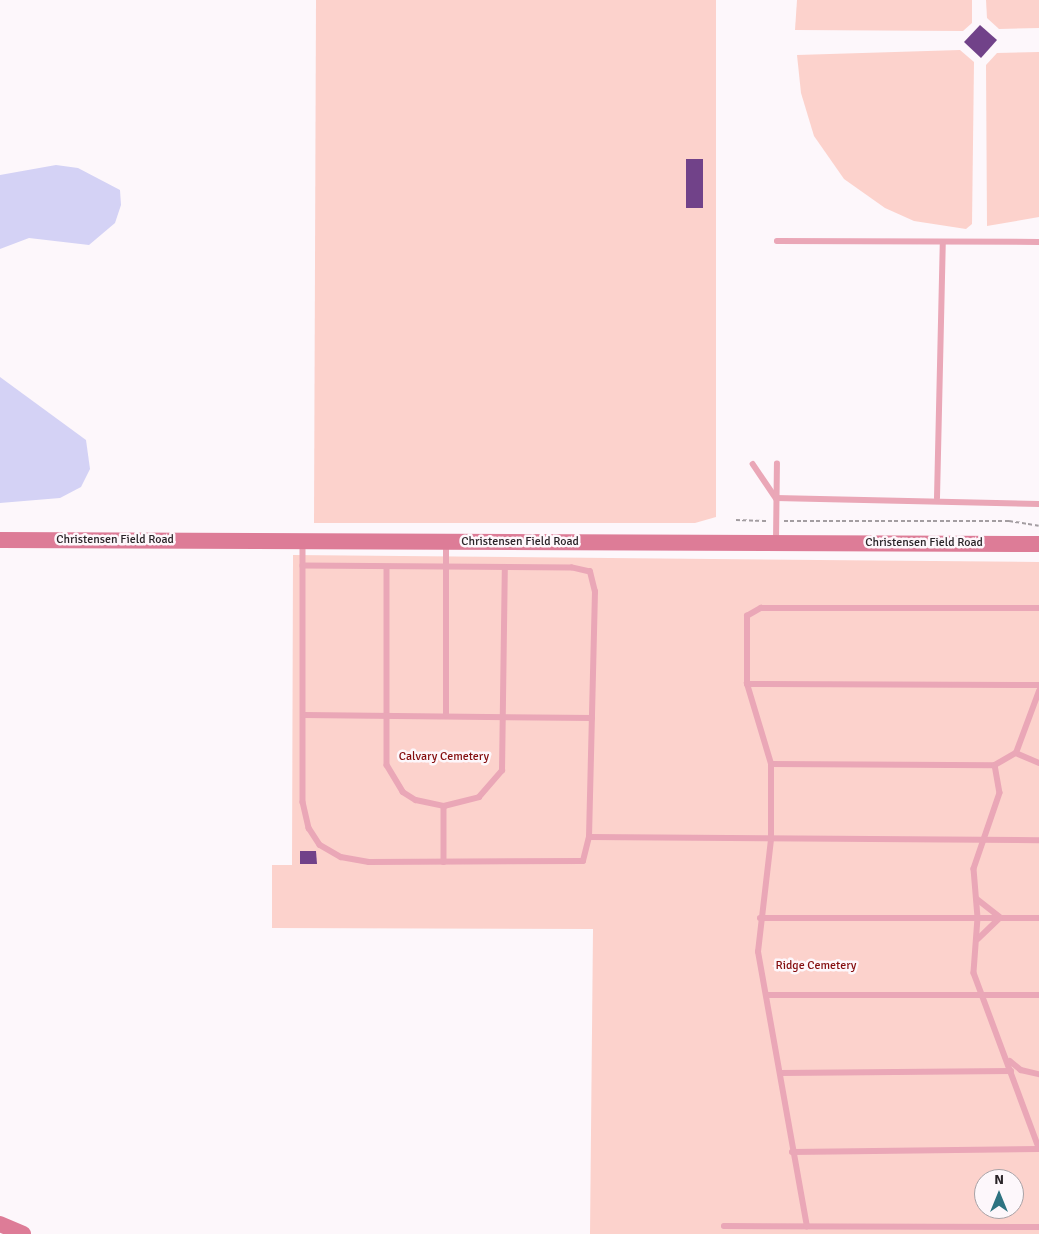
<!DOCTYPE html>
<style>
body{margin:0}
#map{position:relative;width:1039px;height:1234px;overflow:hidden;background:#fdf7fb;font-family:Signika,sans-serif}
div>[style]{position:absolute}
.green>*{inset:0;background:#fcd2cc}
.water>*{inset:0;background:#d4d2f5}
.building>*{inset:0;background:#714289}
.path>*{height:2px;margin-top:-1px;transform-origin:0;background:repeating-linear-gradient(90deg,#a39da1 0 4px,transparent 0 6.5px)}
.lane>*{height:5.5px;margin:-2.75px;padding:0 2.75px;transform-origin:2.75px;border-radius:2.75px;background:#eaa7b7}
.secondary>*{height:16px;margin:-8px;padding:0 8px;transform-origin:8px;border-radius:8px;background:#dd7c97}
span{translate:-50% -50%;white-space:nowrap;text-align:center;line-height:1.15;-webkit-text-stroke:5px #fdf7fb;paint-order:stroke}
.street-label{font-size:12px;color:#292327}
.park-label{font-size:12px;color:#840d0e}
.north{position:absolute;left:974px;top:1169px;width:50px;height:50px;box-sizing:border-box;background:#fdf7fb;border:1px solid #a8a2a6;border-radius:50%;rotate:0deg;font-size:14px;font-weight:700;line-height:20px;text-align:center;color:#292327}
.north::after{content:'';display:block;margin:auto;width:18px;height:22px;background:#2e7381;clip-path:polygon(50% 0,100% 100%,50% 72%,0 100%)}
</style>
<div id="map">
<div class="green">
<div style="clip-path:polygon(316px 0,716px 0,716px 517px,695px 523px,314px 523px)"></div>
<div style="clip-path:polygon(797px 0,972px 0,972px 23px,963px 31px,795px 30px)"></div>
<div style="clip-path:polygon(986px 0,1039px 0,1039px 28px,999px 29px,987px 18px)"></div>
<div style="clip-path:polygon(960px 50px,974px 62px,972px 224px,966px 229px,914px 221px,885px 208px,844px 179px,814px 136px,801px 93px,797px 55px)"></div>
<div style="clip-path:polygon(1039px 52px,1039px 217px,987px 226px,986px 65px,997px 53px)"></div>
<div style="clip-path:polygon(evenodd,293px 555px,1039px 562px,1039px 1234px,590px 1234px,593px 929px,272px 928px,272px 865px,292px 865px,293px 555px,984px 1179px,1014px 1179px,1014px 1209px,984px 1209px,984px 1179px)"></div>
</div>
<div class="water">
<div style="clip-path:polygon(56px 165px,78px 168px,120px 190px,121px 205px,115px 223px,89px 245px,29px 238px,0 249px,0 175px)"></div>
<div style="clip-path:polygon(0 377px,86px 440px,90px 469px,81px 487px,60px 498px,0 503px)"></div>
</div>
<div class="building">
<div style="clip-path:polygon(980px 25px,997px 40px,981px 58px,964px 42px)"></div>
<div style="clip-path:polygon(686px 159px,703px 159px,703px 208px,686px 208px)"></div>
<div style="clip-path:polygon(300px 851px,316px 851px,317px 864px,300px 864px)"></div>
</div>
<div class="path">
<div style="left:736px;top:520px;width:31px;rotate:2deg"></div>
<div style="left:784px;top:521px;width:225px"></div>
<div style="left:1009px;top:521px;width:30px;rotate:9deg"></div>
</div>
<div class="lane">
<div style="left:777px;top:241px;width:262px;rotate:0.2deg"></div>
<div style="left:753px;top:464px;width:41px;rotate:55.9deg"></div>
<div style="left:776px;top:498px;width:263px;rotate:1.3deg"></div>
<div style="left:937px;top:498px;width:255px;rotate:-88.7deg"></div>
<div style="left:776px;top:541px;width:77px;rotate:-89.3deg"></div>
<div style="left:303px;top:543px;width:259px;rotate:90deg"></div>
<div style="left:303px;top:802px;width:27px;rotate:77deg"></div>
<div style="left:309px;top:828px;width:20px;rotate:57deg"></div>
<div style="left:320px;top:845px;width:24px;rotate:30deg"></div>
<div style="left:341px;top:857px;width:28px;rotate:10deg"></div>
<div style="left:369px;top:862px;width:214px;rotate:-0.3deg"></div>
<div style="left:583px;top:861px;width:25px;rotate:-76deg"></div>
<div style="left:589px;top:837px;width:245px;rotate:-88.6deg"></div>
<div style="left:595px;top:592px;width:21px;rotate:-104deg"></div>
<div style="left:590px;top:572px;width:18px;rotate:-167deg"></div>
<div style="left:572px;top:568px;width:269px;rotate:-179.6deg"></div>
<div style="left:387px;top:567px;width:198px;rotate:90deg"></div>
<div style="left:387px;top:765px;width:31px;rotate:59deg"></div>
<div style="left:403px;top:792px;width:15px;rotate:32deg"></div>
<div style="left:416px;top:800px;width:29px;rotate:12deg"></div>
<div style="left:444px;top:806px;width:36px;rotate:-14deg"></div>
<div style="left:479px;top:797px;width:35px;rotate:-49deg"></div>
<div style="left:502px;top:771px;width:203px;rotate:-89.2deg"></div>
<div style="left:747px;top:684px;width:292px;rotate:0.2deg"></div>
<div style="left:304px;top:715px;width:288px;rotate:0.6deg"></div>
<div style="left:446px;top:715px;width:171px;rotate:-90deg"></div>
<div style="left:1016px;top:753px;width:25px;rotate:23deg"></div>
<div style="left:771px;top:764px;width:224px;rotate:0.3deg"></div>
<div style="left:995px;top:765px;width:24px;rotate:-30deg"></div>
<div style="left:1016px;top:753px;width:66px;rotate:-69.6deg"></div>
<div style="left:995px;top:765px;width:28px;rotate:80deg"></div>
<div style="left:1000px;top:793px;width:80px;rotate:108.9deg"></div>
<div style="left:974px;top:869px;width:49px;rotate:85.3deg"></div>
<div style="left:978px;top:918px;width:55px;rotate:94.2deg"></div>
<div style="left:974px;top:973px;width:187px;rotate:69.6deg"></div>
<div style="left:444px;top:806px;width:56px;rotate:90deg"></div>
<div style="left:589px;top:837px;width:450px;rotate:0.4deg"></div>
<div style="left:977px;top:899px;width:29px;rotate:38deg"></div>
<div style="left:760px;top:918px;width:279px"></div>
<div style="left:978px;top:939px;width:30px;rotate:-44deg"></div>
<div style="left:766px;top:995px;width:273px"></div>
<div style="left:1010px;top:1061px;width:14px;rotate:39deg"></div>
<div style="left:1021px;top:1070px;width:18px;rotate:13deg"></div>
<div style="left:780px;top:1073px;width:231px;rotate:-0.5deg"></div>
<div style="left:792px;top:1152px;width:247px;rotate:-0.7deg"></div>
<div style="left:724px;top:1226px;width:315px;rotate:0.2deg"></div>
<div style="left:807px;top:1227px;width:279px;rotate:-100.1deg"></div>
<div style="left:758px;top:952px;width:114px;rotate:-83.4deg"></div>
<div style="left:771px;top:839px;width:75px;rotate:-90deg"></div>
<div style="left:771px;top:764px;width:84px;rotate:-106.7deg"></div>
<div style="left:747px;top:684px;width:68px;rotate:-90deg"></div>
<div style="left:747px;top:616px;width:16px;rotate:-30deg"></div>
<div style="left:761px;top:608px;width:278px"></div>
</div>
<div class="secondary">
<div style="left:0;top:540px;width:1039px;rotate:0.22deg"></div>
<div style="left:0;top:1224px;width:25px;rotate:23deg"></div>
</div>
<div class="street-label">
<span style="left:115px;top:540px">Christensen Field Road</span>
<span style="left:520px;top:542px">Christensen Field Road</span>
<span style="left:924px;top:543px">Christensen Field Road</span>
</div>
<div class="park-label">
<span style="left:444px;top:757px">Calvary Cemetery</span>
<span style="left:816px;top:966px">Ridge Cemetery</span>
</div>
<div class="north">N</div>
</div>
